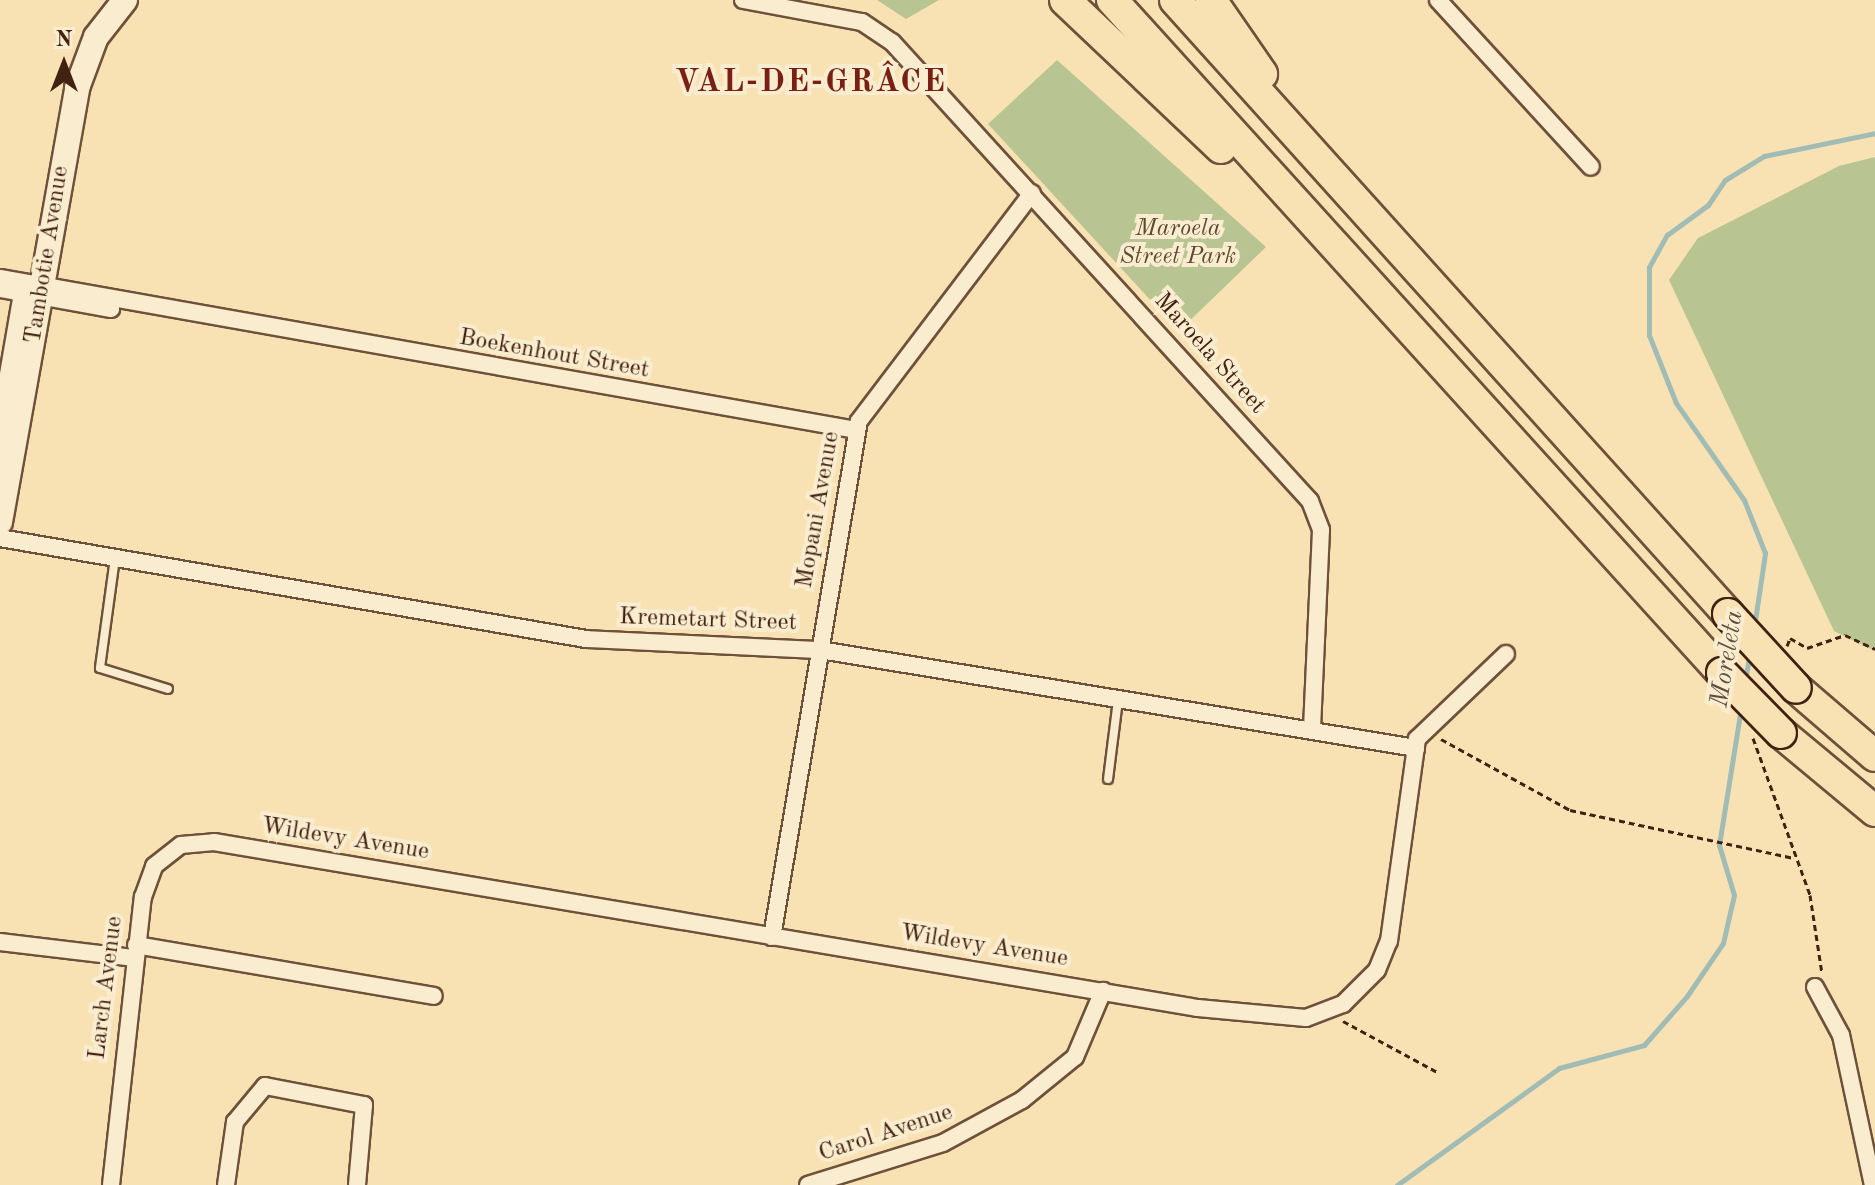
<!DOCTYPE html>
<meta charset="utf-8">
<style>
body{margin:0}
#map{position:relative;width:1875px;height:1185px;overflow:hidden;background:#f8e2b4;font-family:"Old Standard TT",serif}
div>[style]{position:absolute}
.green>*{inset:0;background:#b8c491}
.stream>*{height:5px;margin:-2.5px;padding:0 2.5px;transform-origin:2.5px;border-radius:2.5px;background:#a0bcb5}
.path>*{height:3px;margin-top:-1.5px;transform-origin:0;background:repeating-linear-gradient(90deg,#402112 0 6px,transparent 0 10px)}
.roads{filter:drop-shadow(2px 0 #6e513a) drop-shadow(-2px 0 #6e513a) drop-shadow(0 2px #6e513a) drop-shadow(0 -2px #6e513a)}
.service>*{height:8px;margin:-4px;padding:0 4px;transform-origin:4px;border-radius:4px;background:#faecce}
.minor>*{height:16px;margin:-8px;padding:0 8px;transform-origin:8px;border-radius:8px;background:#faecce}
.secondary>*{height:24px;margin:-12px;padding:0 12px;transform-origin:12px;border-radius:12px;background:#faecce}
.motorway>*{height:30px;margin:-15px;padding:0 15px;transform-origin:15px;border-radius:15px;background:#f8e2b4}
.bridges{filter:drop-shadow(2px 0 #402112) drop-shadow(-2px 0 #402112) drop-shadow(0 2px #402112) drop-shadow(0 -2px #402112)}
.motorway-bridge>*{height:30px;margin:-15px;padding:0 15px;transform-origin:15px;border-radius:15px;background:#f8e2b4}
span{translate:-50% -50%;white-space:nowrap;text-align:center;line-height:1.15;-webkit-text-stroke:8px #faecce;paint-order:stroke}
.park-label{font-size:24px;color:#5e4a32;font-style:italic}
.street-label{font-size:24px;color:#402112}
.water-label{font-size:26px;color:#5d5043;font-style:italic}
.district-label{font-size:32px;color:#7a1f14;font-weight:700;letter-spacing:2px}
.north{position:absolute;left:24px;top:24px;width:80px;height:80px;-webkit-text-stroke:6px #faecce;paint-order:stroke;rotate:0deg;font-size:22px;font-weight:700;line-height:32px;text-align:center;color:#402112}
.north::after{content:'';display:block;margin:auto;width:28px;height:36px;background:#402112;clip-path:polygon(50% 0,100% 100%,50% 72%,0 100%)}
</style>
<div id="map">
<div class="green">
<div style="clip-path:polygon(877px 0,939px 0,906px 19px)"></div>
<div style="clip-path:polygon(1057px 60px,1266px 247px,1179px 331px,988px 124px)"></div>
<div style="clip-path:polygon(1875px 157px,1875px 651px,1834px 631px,1669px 280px,1698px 238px,1839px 166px)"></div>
</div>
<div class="stream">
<div style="left:1754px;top:627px;width:75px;rotate:-81.5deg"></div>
<div style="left:1765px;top:553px;width:57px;rotate:-111.6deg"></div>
<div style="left:1744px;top:500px;width:118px;rotate:-125deg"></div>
<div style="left:1676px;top:403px;width:73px;rotate:-111.7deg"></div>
<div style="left:1649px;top:335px;width:68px;rotate:-90deg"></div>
<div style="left:1649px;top:267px;width:37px;rotate:-61deg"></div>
<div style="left:1667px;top:235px;width:51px;rotate:-36.2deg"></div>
<div style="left:1708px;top:205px;width:30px;rotate:-56deg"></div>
<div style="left:1725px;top:180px;width:46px;rotate:-31.6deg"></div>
<div style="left:1764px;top:156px;width:113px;rotate:-11.7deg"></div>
<div style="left:1745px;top:682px;width:30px;rotate:-81deg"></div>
<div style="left:1397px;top:1185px;width:200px;rotate:-35.8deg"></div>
<div style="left:1559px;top:1068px;width:88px;rotate:-15.1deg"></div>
<div style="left:1644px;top:1045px;width:65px;rotate:-48.7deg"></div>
<div style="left:1687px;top:996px;width:64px;rotate:-55.8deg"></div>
<div style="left:1723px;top:943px;width:49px;rotate:-77.1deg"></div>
<div style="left:1734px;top:895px;width:52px;rotate:-106.7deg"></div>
<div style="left:1719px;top:845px;width:139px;rotate:-80.9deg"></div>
</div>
<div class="path">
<div style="left:1787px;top:646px;width:9px;rotate:-69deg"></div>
<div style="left:1790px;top:638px;width:20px;rotate:30deg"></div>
<div style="left:1807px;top:648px;width:40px;rotate:-18.9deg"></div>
<div style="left:1845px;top:635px;width:33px;rotate:25deg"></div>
<div style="left:1753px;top:738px;width:167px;rotate:70deg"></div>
<div style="left:1810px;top:895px;width:79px;rotate:81.3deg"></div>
<div style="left:1441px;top:739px;width:147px;rotate:28.8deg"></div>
<div style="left:1570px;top:810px;width:229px;rotate:12.1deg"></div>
<div style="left:1343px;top:1021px;width:109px;rotate:28.4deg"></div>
</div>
<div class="roads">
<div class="service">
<div style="left:115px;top:558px;width:111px;rotate:97.8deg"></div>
<div style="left:100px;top:668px;width:71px;rotate:17.2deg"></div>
<div style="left:1108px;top:779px;width:80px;rotate:-82.8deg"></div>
</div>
<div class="minor">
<div style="left:743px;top:0;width:121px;rotate:10.5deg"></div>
<div style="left:862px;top:22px;width:36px;rotate:34deg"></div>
<div style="left:892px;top:42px;width:621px;rotate:47.68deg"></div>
<div style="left:1310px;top:501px;width:31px;rotate:69deg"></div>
<div style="left:1321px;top:530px;width:201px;rotate:92.6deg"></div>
<div style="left:1438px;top:0;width:226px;rotate:47.5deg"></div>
<div style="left:0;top:278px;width:869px;rotate:10.07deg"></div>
<div style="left:0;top:289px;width:113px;rotate:10.2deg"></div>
<div style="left:0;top:538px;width:595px;rotate:9.78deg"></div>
<div style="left:586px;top:639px;width:234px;rotate:2.7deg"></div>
<div style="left:820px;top:650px;width:604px;rotate:9.34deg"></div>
<div style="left:772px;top:937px;width:523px;rotate:-80.43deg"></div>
<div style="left:859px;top:421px;width:286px;rotate:-52.8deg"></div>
<div style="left:0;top:942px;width:136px;rotate:6.8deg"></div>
<div style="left:136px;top:945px;width:302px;rotate:9.7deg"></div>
<div style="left:1815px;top:987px;width:55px;rotate:61.6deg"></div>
<div style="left:1841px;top:1035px;width:153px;rotate:78deg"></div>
<div style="left:111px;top:1185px;width:290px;rotate:-83.7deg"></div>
<div style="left:143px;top:897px;width:33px;rotate:-70deg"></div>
<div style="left:154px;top:866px;width:34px;rotate:-38deg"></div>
<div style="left:181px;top:845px;width:33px;rotate:-5deg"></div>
<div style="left:214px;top:842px;width:998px;rotate:9.58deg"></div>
<div style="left:1198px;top:1008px;width:108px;rotate:5.3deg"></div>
<div style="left:1306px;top:1018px;width:40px;rotate:-21deg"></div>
<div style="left:1343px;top:1004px;width:48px;rotate:-45deg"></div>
<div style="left:1377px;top:970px;width:31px;rotate:-68deg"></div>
<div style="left:1389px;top:941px;width:204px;rotate:-82.1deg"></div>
<div style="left:1417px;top:739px;width:123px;rotate:-43.7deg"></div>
<div style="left:226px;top:1185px;width:64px;rotate:-81.9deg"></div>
<div style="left:235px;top:1122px;width:47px;rotate:-50.2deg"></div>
<div style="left:265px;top:1086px;width:101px;rotate:10.9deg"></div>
<div style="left:364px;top:1105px;width:80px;rotate:95deg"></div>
<div style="left:808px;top:1185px;width:141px;rotate:-17.3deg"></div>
<div style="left:943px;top:1143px;width:90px;rotate:-28.6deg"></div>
<div style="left:1022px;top:1100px;width:68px;rotate:-39.1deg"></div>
<div style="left:1075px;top:1057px;width:72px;rotate:-67deg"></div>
</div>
<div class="secondary">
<div style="left:0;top:444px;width:152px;rotate:-80.2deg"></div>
<div style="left:0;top:522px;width:441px;rotate:-79.9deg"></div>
<div style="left:77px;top:88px;width:54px;rotate:-69.6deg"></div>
<div style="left:96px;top:37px;width:47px;rotate:-51.9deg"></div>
</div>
<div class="motorway">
<div style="left:1065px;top:0;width:215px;rotate:43.5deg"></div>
<div style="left:1112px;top:0;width:908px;rotate:47.81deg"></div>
<div style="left:1175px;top:0;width:826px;rotate:47.99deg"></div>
<div style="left:1211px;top:0;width:90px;rotate:55.4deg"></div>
<div style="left:1796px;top:688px;width:104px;rotate:40.7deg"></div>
<div style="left:1781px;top:733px;width:122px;rotate:39.7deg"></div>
</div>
</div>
<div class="bridges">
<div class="motorway-bridge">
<div style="left:1728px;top:614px;width:100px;rotate:47.4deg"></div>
<div style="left:1722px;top:673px;width:84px;rotate:45.5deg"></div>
</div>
</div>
<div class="park-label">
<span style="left:1178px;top:244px">Maroela<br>Street Park</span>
</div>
<div class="street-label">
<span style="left:48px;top:255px;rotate:-81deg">Tambotie Avenue</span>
<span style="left:1209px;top:354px;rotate:48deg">Maroela Street</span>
<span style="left:554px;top:355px;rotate:10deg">Boekenhout Street</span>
<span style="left:819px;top:510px;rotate:-80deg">Mopani Avenue</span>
<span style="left:708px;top:621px;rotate:2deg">Kremetart Street</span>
<span style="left:345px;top:840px;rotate:9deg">Wildevy Avenue</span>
<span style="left:984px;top:947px;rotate:9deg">Wildevy Avenue</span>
<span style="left:107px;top:988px;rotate:-83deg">Larch Avenue</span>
<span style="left:886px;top:1134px;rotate:-18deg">Carol Avenue</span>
</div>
<div class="water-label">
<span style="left:1728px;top:659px;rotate:-81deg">Moreleta</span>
</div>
<div class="district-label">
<span style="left:811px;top:83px">VAL-DE-GRÂCE</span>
</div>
<div class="north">N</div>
</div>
